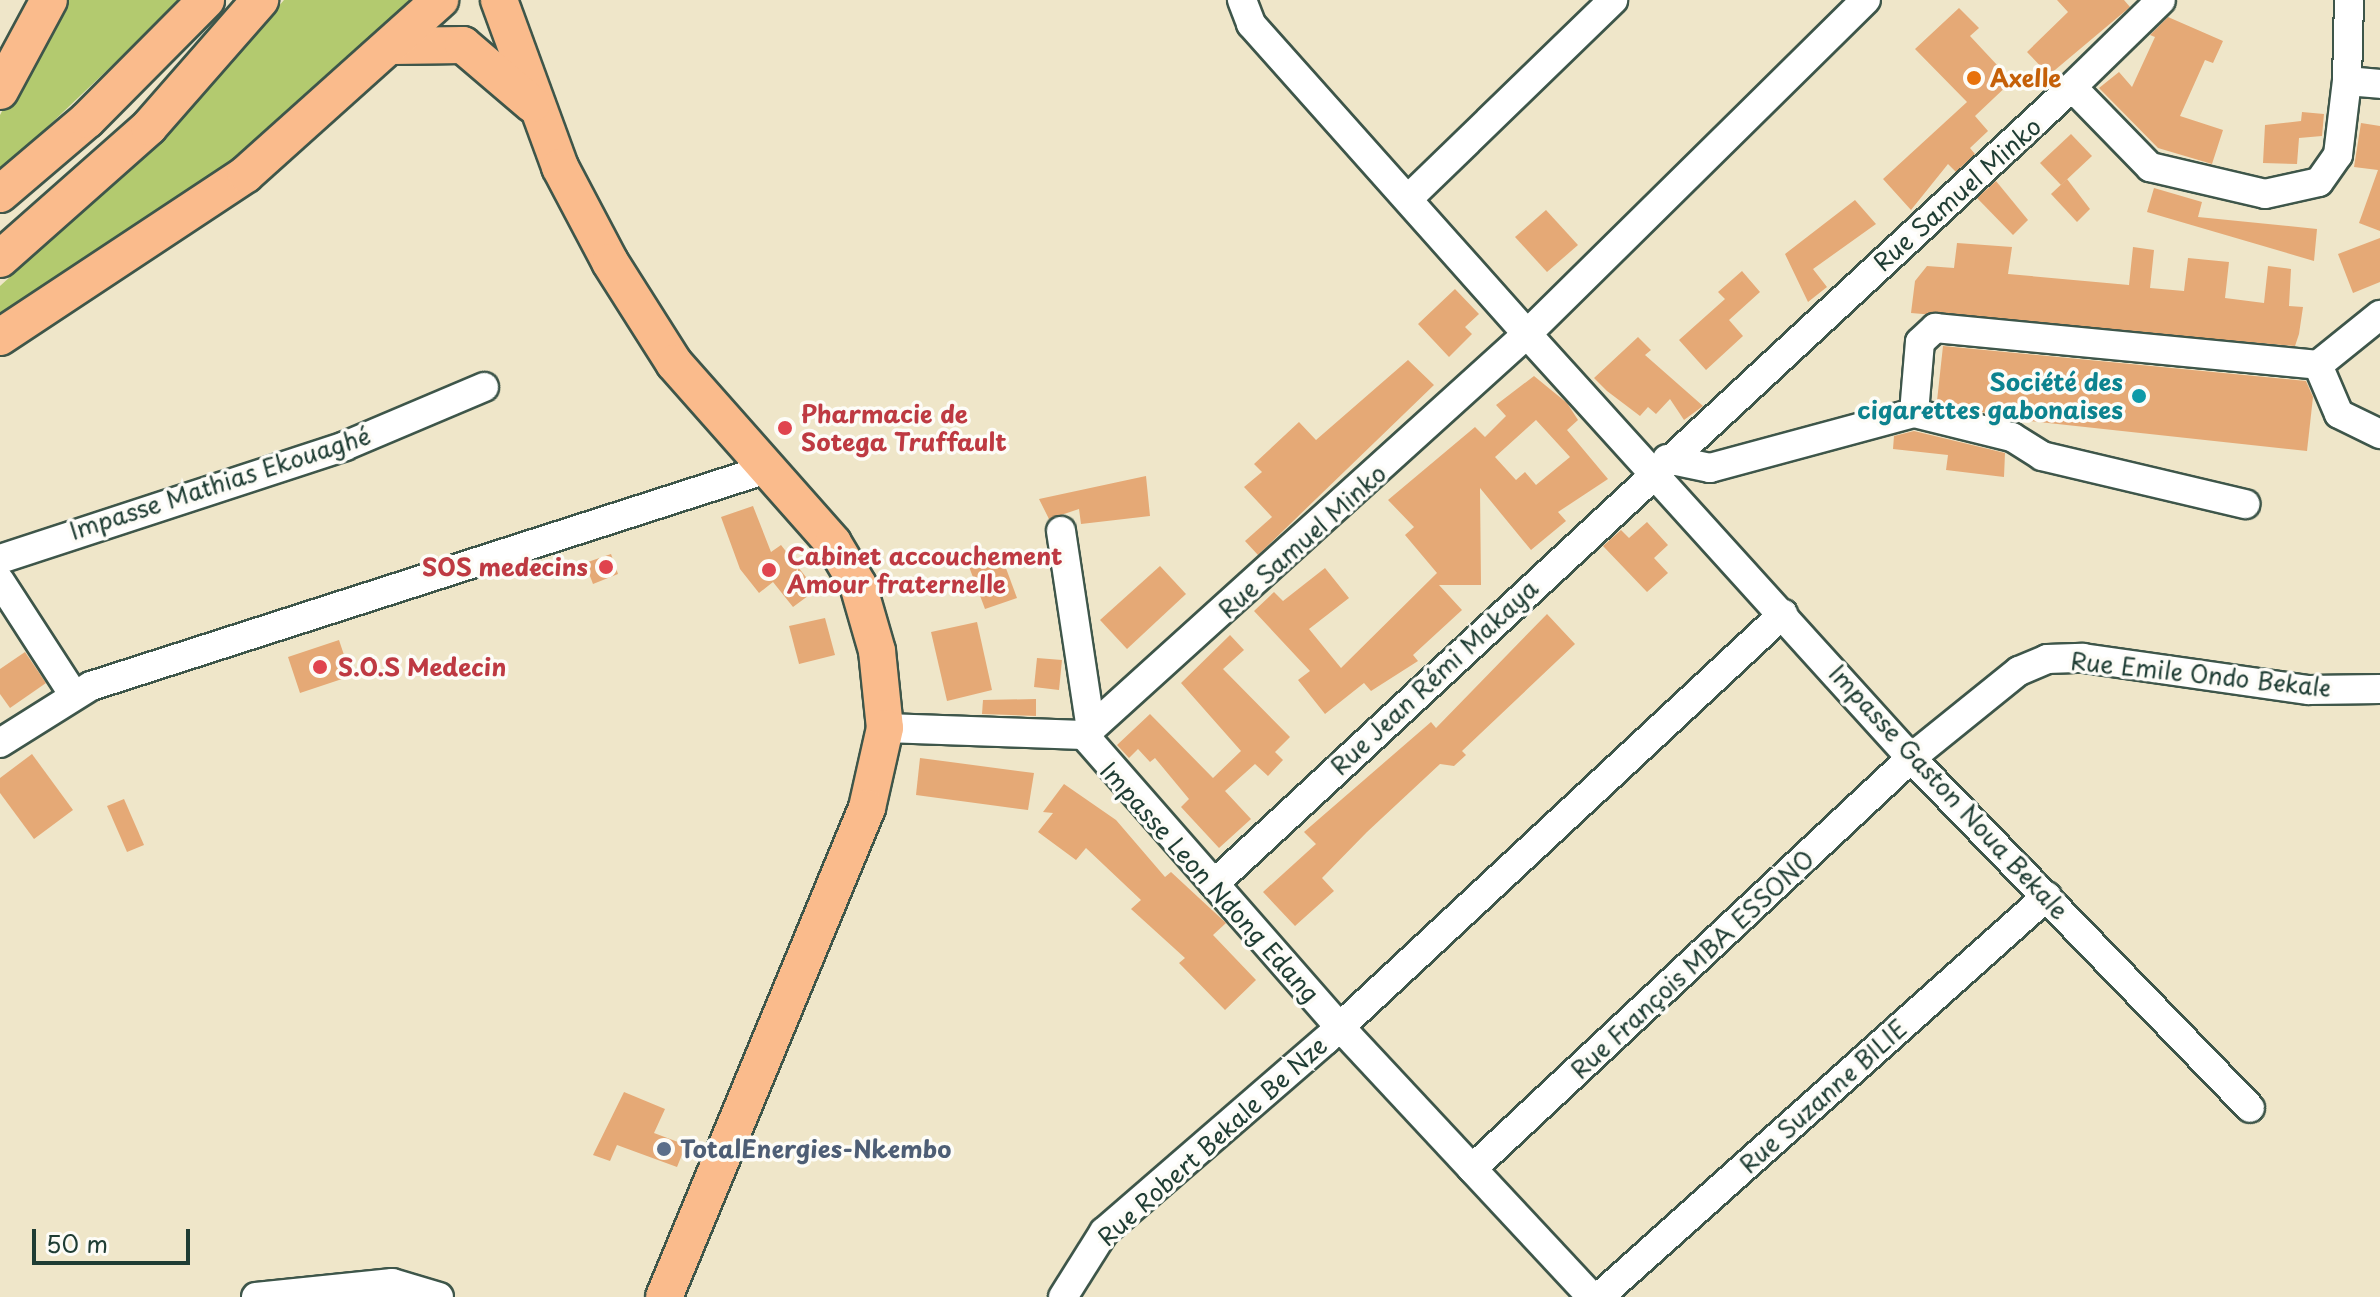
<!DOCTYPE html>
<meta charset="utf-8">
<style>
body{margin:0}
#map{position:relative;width:2380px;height:1297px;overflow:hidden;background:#efe6c9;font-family:"Playpen Sans",sans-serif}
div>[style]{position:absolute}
.green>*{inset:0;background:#b3ca6f}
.building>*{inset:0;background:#e5a976}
.roads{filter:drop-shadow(2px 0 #3e564a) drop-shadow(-2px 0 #3e564a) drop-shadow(0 2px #3e564a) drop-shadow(0 -2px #3e564a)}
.minor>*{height:28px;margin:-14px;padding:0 14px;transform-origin:14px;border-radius:14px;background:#fff}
.major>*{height:36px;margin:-18px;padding:0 18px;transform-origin:18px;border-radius:18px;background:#fabb8c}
.dots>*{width:22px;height:22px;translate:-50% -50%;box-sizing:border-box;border:4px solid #fdfcf7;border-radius:50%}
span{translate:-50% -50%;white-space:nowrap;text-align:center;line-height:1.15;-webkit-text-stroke:7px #fdfcf7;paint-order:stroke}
.food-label{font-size:24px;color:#c56008;font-weight:700}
.left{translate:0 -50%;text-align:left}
.street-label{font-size:24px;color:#1f3d34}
.culture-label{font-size:24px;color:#0d838f;font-weight:700}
.right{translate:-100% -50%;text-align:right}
.health-label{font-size:24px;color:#be3a42;font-weight:700}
.service-label{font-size:24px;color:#4e5e75;font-weight:700}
.scale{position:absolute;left:32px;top:1229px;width:158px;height:36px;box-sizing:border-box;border:4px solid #1f3d34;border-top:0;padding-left:10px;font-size:24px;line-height:28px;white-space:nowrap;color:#1f3d34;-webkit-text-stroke:6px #fdfcf7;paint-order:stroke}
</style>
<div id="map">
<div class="green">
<div style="clip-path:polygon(61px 0,181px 0,0 172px,0 115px)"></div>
<div style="clip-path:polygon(284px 0,427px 0,257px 148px,0 321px,0 286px,166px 136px)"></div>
</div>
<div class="building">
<div style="clip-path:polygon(2057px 0,2124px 0,2130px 7px,2049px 75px,2027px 52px,2068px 12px)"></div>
<div style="clip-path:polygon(1959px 8px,1979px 28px,1970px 36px,2012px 81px,1975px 116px,1988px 131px,1970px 148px,1975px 154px,1956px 172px,1948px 164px,1911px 210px,1883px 179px,1967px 102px,1915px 49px)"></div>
<div style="clip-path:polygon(2168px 17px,2223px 41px,2213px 63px,2205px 60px,2180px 116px,2223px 130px,2212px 164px,2158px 148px,2099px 88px,2119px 72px,2132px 87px,2155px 37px,2150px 35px)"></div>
<div style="clip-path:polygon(2302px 112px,2324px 114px,2322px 136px,2299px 138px,2297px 164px,2263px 163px,2265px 125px,2301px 121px)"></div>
<div style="clip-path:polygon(2361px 123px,2380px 126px,2380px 231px,2359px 223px,2378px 170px,2354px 167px)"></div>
<div style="clip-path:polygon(2071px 134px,2092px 156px,2061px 185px,2040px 163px)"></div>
<div style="clip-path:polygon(2067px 179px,2090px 209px,2077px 222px,2051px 194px)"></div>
<div style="clip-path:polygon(1996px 181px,2028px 220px,2013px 235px,1977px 198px)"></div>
<div style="clip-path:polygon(2154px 188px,2202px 202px,2198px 217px,2317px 229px,2314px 261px,2147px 212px)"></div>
<div style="clip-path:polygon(1855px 200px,1876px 224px,1813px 269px,1827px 287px,1808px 302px,1785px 254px)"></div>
<div style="clip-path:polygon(1546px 210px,1578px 245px,1547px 272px,1515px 237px)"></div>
<div style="clip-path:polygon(2380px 238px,2380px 282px,2353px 293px,2338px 254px)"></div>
<div style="clip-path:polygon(1957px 243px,2012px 247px,2008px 274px,2129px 285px,2133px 247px,2154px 250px,2150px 288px,2184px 291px,2188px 258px,2229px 262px,2225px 298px,2264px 303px,2268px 266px,2291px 269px,2289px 306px,2303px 307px,2299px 334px,2295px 346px,1911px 313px,1915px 281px,1927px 266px,1954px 268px)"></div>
<div style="clip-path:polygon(1742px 271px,1760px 292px,1729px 320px,1743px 336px,1706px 370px,1679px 340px,1725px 299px,1718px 292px)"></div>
<div style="clip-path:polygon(1455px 289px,1479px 314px,1465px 327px,1472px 334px,1449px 357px,1418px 324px)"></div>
<div style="clip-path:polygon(1638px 337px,1651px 350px,1645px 355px,1703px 406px,1684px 420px,1670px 399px,1656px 414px,1648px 407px,1640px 416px,1607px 391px,1594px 378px)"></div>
<div style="clip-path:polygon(1943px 346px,2306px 381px,2313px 397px,2307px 451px,2011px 419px,1937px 401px)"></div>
<div style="clip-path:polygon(1408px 360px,1434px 385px,1258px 555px,1245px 541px,1272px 517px,1244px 487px,1262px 472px,1254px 464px,1299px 422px,1316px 440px)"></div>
<div style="clip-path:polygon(evenodd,1534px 376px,1567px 403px,1578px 420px,1567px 430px,1608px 479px,1558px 512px,1566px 521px,1531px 550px,1480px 488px,1481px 585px,1439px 585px,1462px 610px,1413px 655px,1418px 661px,1371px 691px,1364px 683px,1325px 714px,1298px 680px,1310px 671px,1254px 611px,1274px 592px,1283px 601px,1325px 568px,1349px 598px,1309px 629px,1341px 668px,1437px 573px,1405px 535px,1414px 527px,1388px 500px,1475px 427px,1485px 437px,1506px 416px,1496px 405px,1534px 376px,1536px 420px,1570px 457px,1536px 485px,1525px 472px,1516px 480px,1495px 457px,1536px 420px)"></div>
<div style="clip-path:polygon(1914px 431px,2005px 453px,2004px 477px,1946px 470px,1948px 455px,1893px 449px,1894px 436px)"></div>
<div style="clip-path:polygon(1146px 476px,1150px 516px,1081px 524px,1079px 509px,1049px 519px,1039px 499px)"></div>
<div style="clip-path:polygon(753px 506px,771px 552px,781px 545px,816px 590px,793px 607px,773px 582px,759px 593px,740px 569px,721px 517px)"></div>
<div style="clip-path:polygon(1647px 522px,1668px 545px,1654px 558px,1668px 573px,1647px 592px,1603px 546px,1621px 530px,1629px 538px)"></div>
<div style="clip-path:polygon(1000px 552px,1017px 598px,985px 609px,968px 564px)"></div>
<div style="clip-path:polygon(611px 554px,618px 574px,593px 584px,585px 563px)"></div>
<div style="clip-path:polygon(1160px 566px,1186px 594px,1127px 649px,1100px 620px)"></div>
<div style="clip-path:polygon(1547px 614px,1575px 644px,1462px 751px,1466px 755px,1454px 766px,1440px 764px,1367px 832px,1322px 878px,1334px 891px,1295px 926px,1263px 892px,1316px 844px,1304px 832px,1431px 722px,1436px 728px)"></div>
<div style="clip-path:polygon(825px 618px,835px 655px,799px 664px,789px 626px)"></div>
<div style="clip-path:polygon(977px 622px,992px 690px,947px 701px,931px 632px)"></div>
<div style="clip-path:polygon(1230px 635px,1244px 650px,1223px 669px,1290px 737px,1275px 752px,1283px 760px,1268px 776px,1255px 764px,1225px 791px,1251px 819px,1219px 848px,1181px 807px,1189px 799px,1155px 758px,1150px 762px,1138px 749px,1129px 758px,1117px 745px,1150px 714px,1213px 778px,1241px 751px,1181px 683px)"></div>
<div style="clip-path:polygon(339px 640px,351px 676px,300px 693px,288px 657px)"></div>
<div style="clip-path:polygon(25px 652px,46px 683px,10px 708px,0 694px,0 669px)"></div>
<div style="clip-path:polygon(1037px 658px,1062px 660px,1059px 690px,1034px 687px)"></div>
<div style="clip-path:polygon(1036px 699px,1036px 716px,982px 714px,983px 700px)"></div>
<div style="clip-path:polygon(32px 754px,73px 810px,34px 839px,0 793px,0 778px)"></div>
<div style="clip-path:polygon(920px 758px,1034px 773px,1028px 810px,916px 795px)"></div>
<div style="clip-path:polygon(1064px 784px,1116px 820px,1165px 877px,1171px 872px,1226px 923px,1213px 935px,1256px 980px,1225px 1010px,1179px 963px,1185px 958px,1131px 909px,1141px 900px,1086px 848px,1076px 860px,1038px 832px,1053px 813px,1043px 812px)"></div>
<div style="clip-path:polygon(124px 799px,144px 845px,127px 852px,107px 806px)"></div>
<div style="clip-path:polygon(624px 1092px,665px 1109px,654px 1133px,686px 1145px,677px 1167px,617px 1145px,610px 1161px,593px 1155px)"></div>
</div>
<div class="roads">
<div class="minor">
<div style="left:1242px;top:0;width:26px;rotate:69deg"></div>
<div style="left:1251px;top:24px;width:415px;rotate:48.3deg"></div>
<div style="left:1527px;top:334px;width:476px;rotate:-44.6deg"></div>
<div style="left:2347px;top:81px;width:81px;rotate:-88.6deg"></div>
<div style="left:2072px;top:87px;width:124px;rotate:-44.3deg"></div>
<div style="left:1410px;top:197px;width:283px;rotate:-44.1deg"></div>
<div style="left:2318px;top:365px;width:53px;rotate:66.8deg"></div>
<div style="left:2339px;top:414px;width:46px;rotate:26deg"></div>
<div style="left:1914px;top:413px;width:101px;rotate:13.8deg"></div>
<div style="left:2012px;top:437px;width:36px;rotate:32deg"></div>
<div style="left:2042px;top:456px;width:209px;rotate:13.3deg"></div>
<div style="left:1667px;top:459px;width:44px;rotate:11.8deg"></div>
<div style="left:1710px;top:468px;width:211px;rotate:-15.1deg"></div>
<div style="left:1914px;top:413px;width:71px;rotate:-85.2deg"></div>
<div style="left:1920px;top:342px;width:21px;rotate:-43deg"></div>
<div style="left:1935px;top:328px;width:385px;rotate:5.5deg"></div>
<div style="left:2318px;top:365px;width:80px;rotate:-38.9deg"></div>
<div style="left:1061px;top:531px;width:201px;rotate:81.4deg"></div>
<div style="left:0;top:559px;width:363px;rotate:-18.1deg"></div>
<div style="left:345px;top:446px;width:151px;rotate:-23deg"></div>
<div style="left:0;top:581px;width:135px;rotate:57.1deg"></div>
<div style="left:885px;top:728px;width:199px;rotate:2deg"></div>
<div style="left:1084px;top:735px;width:598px;rotate:-42.15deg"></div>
<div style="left:1527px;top:334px;width:572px;rotate:47.83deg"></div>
<div style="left:1911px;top:758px;width:487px;rotate:45.9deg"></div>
<div style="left:1084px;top:735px;width:388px;rotate:48.8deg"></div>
<div style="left:1340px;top:1027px;width:369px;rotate:47deg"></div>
<div style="left:0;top:743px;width:107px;rotate:-32.1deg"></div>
<div style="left:91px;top:686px;width:713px;rotate:-17.8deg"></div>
<div style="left:1214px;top:884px;width:1171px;rotate:-42.89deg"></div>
<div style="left:2072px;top:87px;width:112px;rotate:45.7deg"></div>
<div style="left:2150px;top:167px;width:118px;rotate:13.2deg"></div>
<div style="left:2265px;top:194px;width:55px;rotate:-12.5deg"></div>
<div style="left:2319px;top:182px;width:33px;rotate:-55deg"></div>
<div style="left:2338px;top:155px;width:75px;rotate:-83.1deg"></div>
<div style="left:2347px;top:81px;width:33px;rotate:5deg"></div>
<div style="left:1472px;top:1169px;width:601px;rotate:-43.11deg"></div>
<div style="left:1911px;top:758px;width:139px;rotate:-38.9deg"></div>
<div style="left:2019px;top:671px;width:30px;rotate:-23deg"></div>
<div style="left:2047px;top:659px;width:36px;rotate:-2deg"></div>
<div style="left:2083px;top:658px;width:228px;rotate:8.1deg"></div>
<div style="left:2309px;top:690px;width:71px;rotate:-0.8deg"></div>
<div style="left:256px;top:1297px;width:137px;rotate:-5.9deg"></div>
<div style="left:392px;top:1283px;width:49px;rotate:16.6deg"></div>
<div style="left:1063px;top:1297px;width:77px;rotate:-57.8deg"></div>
<div style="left:1104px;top:1232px;width:294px;rotate:-40.9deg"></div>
<div style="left:1326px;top:1040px;width:625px;rotate:-42.99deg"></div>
<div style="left:1599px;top:1297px;width:601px;rotate:-41.83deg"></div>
</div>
<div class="major">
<div style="left:499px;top:0;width:178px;rotate:69.9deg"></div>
<div style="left:560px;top:167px;width:107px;rotate:62.2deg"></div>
<div style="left:610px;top:262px;width:120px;rotate:57.6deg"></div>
<div style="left:674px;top:363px;width:240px;rotate:48.5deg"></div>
<div style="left:833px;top:543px;width:49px;rotate:59.2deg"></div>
<div style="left:858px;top:585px;width:69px;rotate:73.9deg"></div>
<div style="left:877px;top:651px;width:77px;rotate:84.1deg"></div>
<div style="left:885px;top:728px;width:82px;rotate:102.7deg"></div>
<div style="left:867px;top:808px;width:529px;rotate:112.54deg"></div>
<div style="left:393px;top:46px;width:70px;rotate:-0.8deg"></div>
<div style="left:463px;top:45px;width:91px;rotate:40.5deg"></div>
<div style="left:0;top:91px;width:103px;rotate:-61.7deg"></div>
<div style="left:0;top:194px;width:114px;rotate:-40.4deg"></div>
<div style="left:87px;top:120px;width:169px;rotate:-45.2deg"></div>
<div style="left:0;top:259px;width:199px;rotate:-41.5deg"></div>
<div style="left:149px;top:127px;width:169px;rotate:-48.8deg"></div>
<div style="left:0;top:337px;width:295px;rotate:-33.5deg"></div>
<div style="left:246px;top:174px;width:261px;rotate:-41.9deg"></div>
</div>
</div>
<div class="dots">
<div style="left:1974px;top:78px;background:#e8710a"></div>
<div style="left:2139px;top:396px;background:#0f9aa8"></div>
<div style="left:785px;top:428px;background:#e0444e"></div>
<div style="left:606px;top:567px;background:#e0444e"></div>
<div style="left:769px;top:570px;background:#e0444e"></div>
<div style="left:320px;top:667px;background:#e0444e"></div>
<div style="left:664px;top:1149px;background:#5c6f8a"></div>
</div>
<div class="food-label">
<span class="left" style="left:1990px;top:78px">Axelle</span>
</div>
<div class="street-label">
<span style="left:1957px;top:194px;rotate:-42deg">Rue Samuel Minko</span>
<span style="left:220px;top:483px;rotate:-18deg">Impasse Mathias Ekouaghé</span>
<span style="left:1302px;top:541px;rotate:-42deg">Rue Samuel Minko</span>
<span style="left:2201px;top:674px;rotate:6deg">Rue Emile Ondo Bekale</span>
<span style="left:1434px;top:677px;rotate:-43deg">Rue Jean Rémi Makaya</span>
<span style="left:1949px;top:792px;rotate:47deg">Impasse Gaston Noua Bekale</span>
<span style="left:1210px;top:882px;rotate:48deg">Impasse Leon Ndong Edang</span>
<span style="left:1692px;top:964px;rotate:-43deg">Rue François MBA ESSONO</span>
<span style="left:1823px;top:1096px;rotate:-42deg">Rue Suzanne BILIE</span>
<span style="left:1212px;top:1141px;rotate:-42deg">Rue Robert Bekale Be Nze</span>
</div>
<div class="culture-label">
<span class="right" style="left:2123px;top:396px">Société des<br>cigarettes gabonaises</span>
</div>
<div class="health-label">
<span class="left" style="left:801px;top:428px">Pharmacie de<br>Sotega Truffault</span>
<span class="left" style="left:787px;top:570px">Cabinet accouchement<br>Amour fraternelle</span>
<span class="right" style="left:588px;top:567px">SOS medecins</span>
<span class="left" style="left:338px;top:667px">S.O.S Medecin</span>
</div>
<div class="service-label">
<span class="left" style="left:680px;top:1149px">TotalEnergies-Nkembo</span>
</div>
<div class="scale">50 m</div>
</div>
